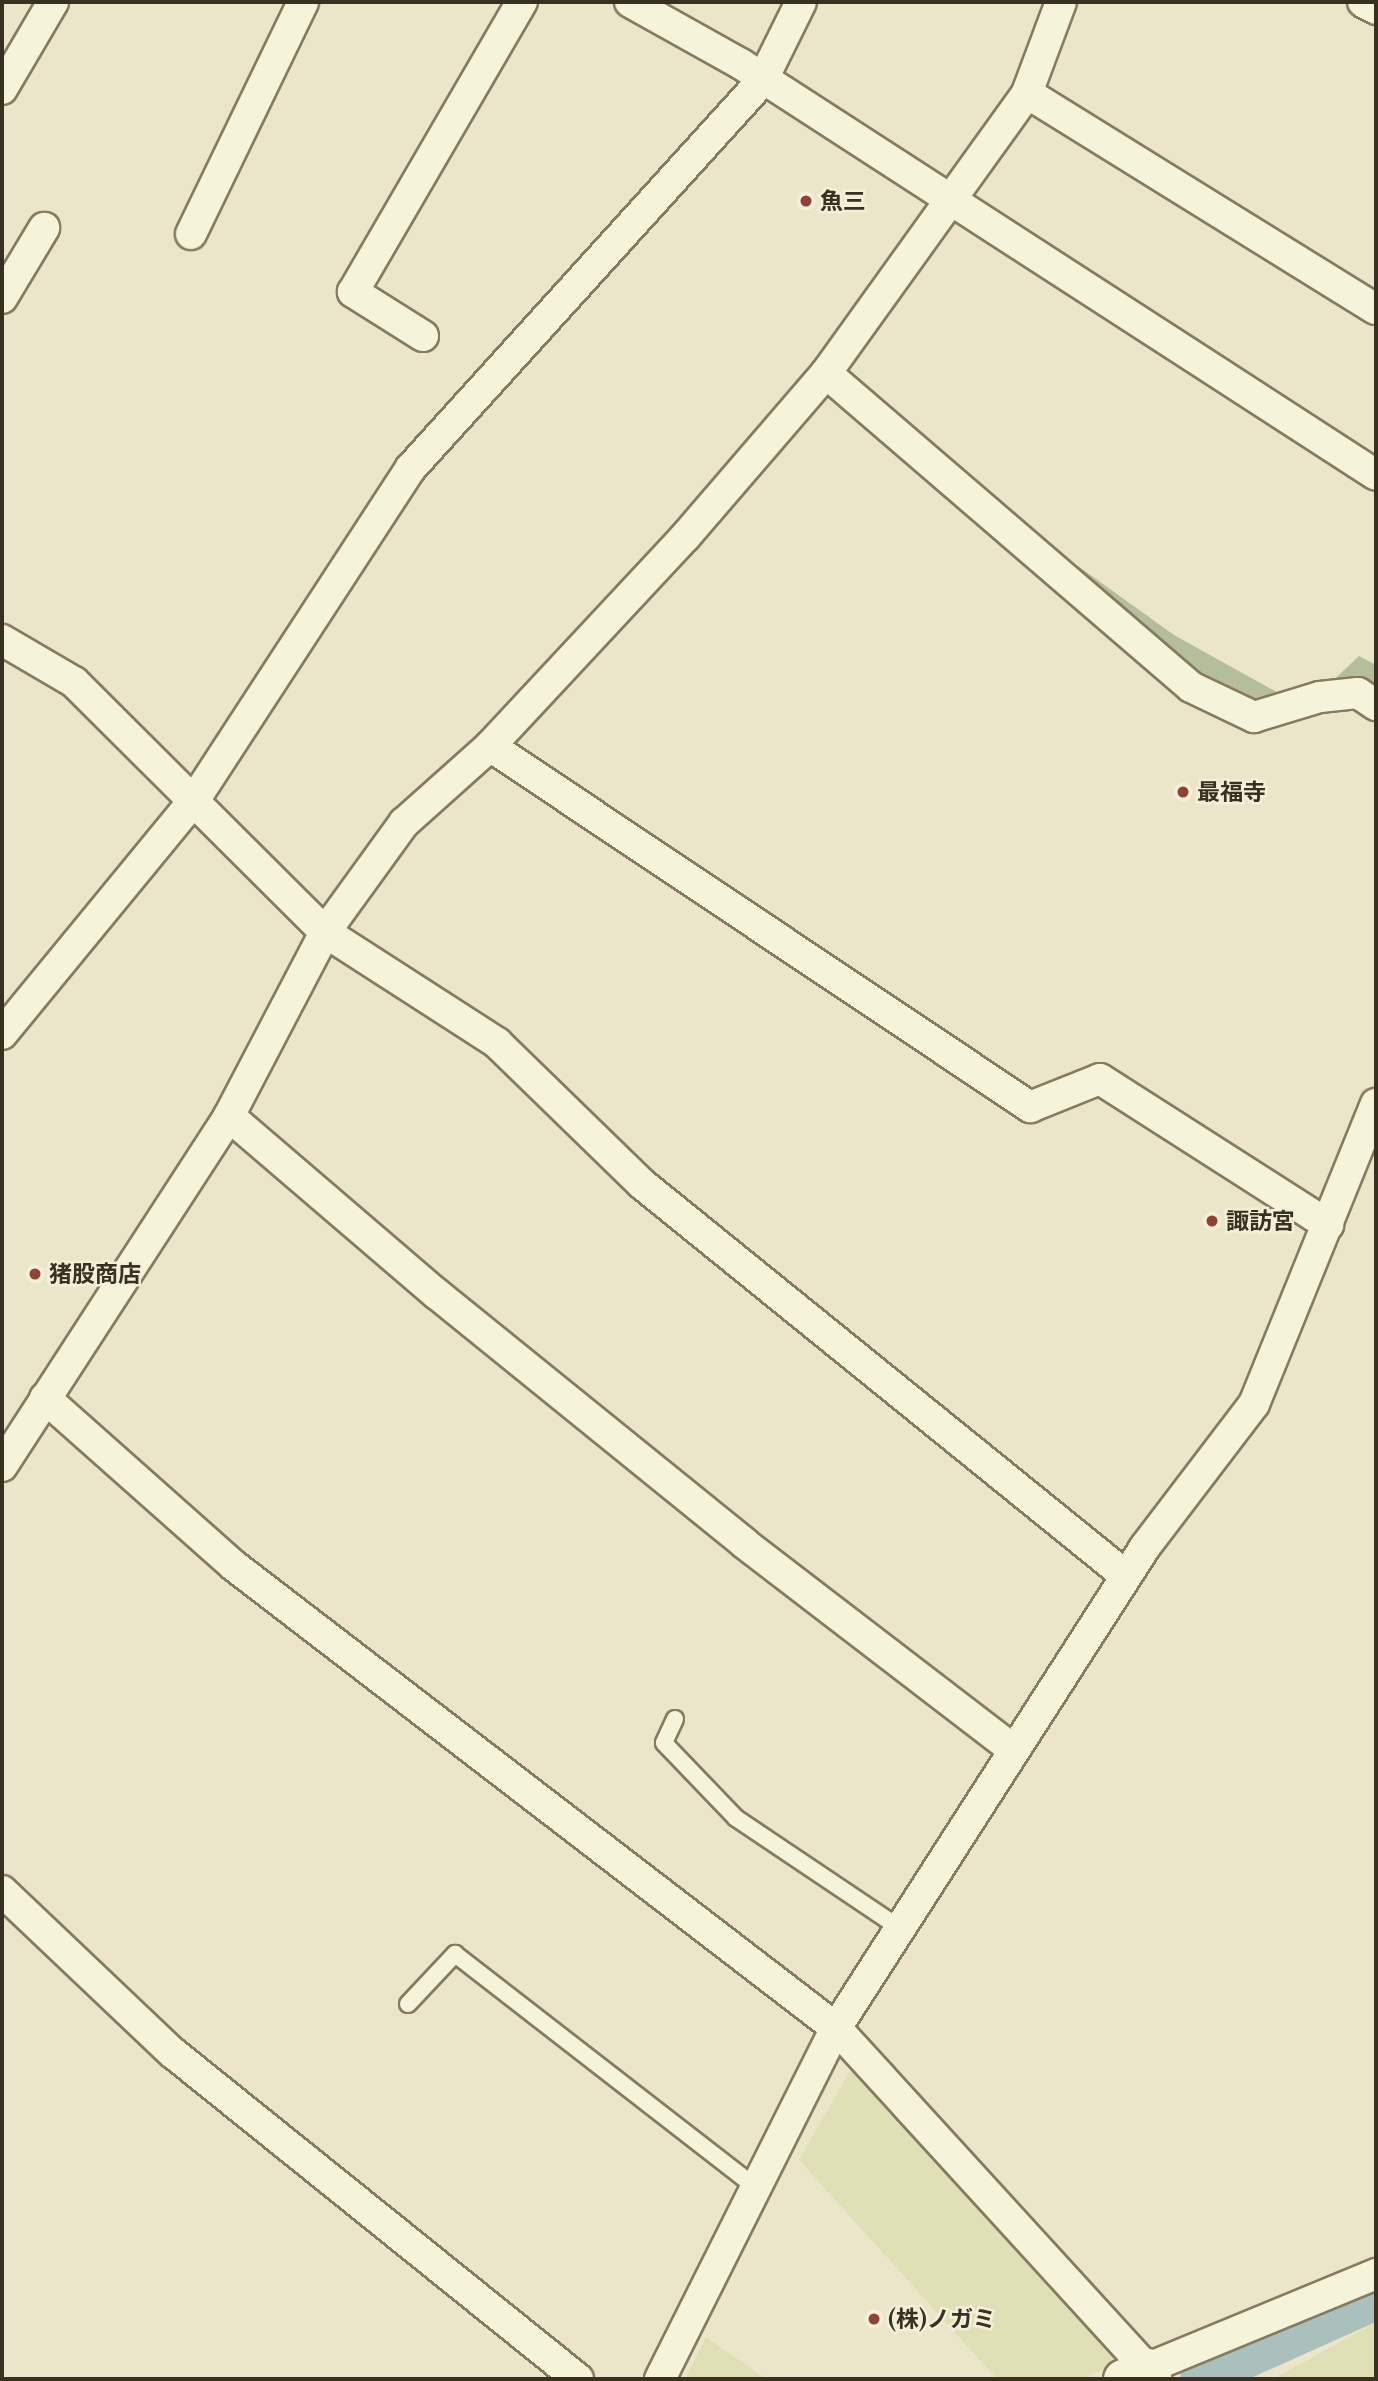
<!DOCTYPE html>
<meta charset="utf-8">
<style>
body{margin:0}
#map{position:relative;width:1378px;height:2381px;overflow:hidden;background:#ebe6c9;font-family:"Libre Baskerville","Noto Sans JP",serif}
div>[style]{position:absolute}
.farmland>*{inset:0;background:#e0e0b7}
.cemetery>*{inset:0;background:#b5be9b}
.canal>*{height:40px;margin:-20px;padding:0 20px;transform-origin:20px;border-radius:20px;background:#a9c0bd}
.roads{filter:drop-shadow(2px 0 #867a5f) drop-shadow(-2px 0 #867a5f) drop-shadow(0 2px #867a5f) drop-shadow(0 -2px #867a5f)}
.service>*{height:16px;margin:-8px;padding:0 8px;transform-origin:8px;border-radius:8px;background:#f6f3db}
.minor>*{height:30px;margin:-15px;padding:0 15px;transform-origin:15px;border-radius:15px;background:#f6f3db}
.tertiary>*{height:38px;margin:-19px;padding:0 19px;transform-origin:19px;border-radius:19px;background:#f6f3db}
.dots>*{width:19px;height:19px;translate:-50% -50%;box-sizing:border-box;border:4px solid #f3efd8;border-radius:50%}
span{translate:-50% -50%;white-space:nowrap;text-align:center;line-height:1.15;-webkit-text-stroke:5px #f3efd8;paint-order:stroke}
.poi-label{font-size:23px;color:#383021;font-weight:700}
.left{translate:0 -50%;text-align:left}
.frame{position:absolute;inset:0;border:4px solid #383021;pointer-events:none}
</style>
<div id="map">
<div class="farmland">
<div style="clip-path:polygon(854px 2064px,1122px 2360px,1083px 2379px,997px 2379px,799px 2160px)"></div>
<div style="clip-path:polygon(1376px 2322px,1376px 2379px,1273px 2379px)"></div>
<div style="clip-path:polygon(706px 2337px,766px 2379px,685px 2379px)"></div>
</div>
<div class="cemetery">
<div style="clip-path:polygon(1078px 566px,1174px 635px,1282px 695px,1272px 708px,1165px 654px,1066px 580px)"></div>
<div style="clip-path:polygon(1359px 656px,1376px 665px,1376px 691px,1322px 691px)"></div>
</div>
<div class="canal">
<div style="left:1200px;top:2379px;width:193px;rotate:-24.2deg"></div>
</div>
<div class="roads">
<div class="service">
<div style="left:675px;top:1719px;width:26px;rotate:115deg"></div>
<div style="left:664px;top:1743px;width:104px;rotate:46.2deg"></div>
<div style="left:736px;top:1818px;width:197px;rotate:33.9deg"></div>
<div style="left:408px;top:2004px;width:69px;rotate:-46.8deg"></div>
<div style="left:455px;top:1954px;width:382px;rotate:37.8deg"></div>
</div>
<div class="minor">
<div style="left:630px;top:2px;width:127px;rotate:29.2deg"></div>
<div style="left:741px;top:64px;width:756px;rotate:32.91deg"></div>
<div style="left:1363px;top:2px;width:15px;rotate:28deg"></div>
<div style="left:2px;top:89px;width:101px;rotate:-59.6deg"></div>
<div style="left:1027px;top:93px;width:410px;rotate:31.8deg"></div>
<div style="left:191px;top:234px;width:258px;rotate:-64.2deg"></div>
<div style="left:2px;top:298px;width:82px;rotate:-59deg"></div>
<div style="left:423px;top:336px;width:83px;rotate:-147.8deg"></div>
<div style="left:353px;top:292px;width:336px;rotate:-59.8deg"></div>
<div style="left:826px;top:373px;width:481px;rotate:40.7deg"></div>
<div style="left:1191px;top:687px;width:70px;rotate:25.5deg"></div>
<div style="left:1254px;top:717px;width:69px;rotate:-16.9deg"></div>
<div style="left:1320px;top:697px;width:38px;rotate:-6deg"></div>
<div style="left:1358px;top:693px;width:22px;rotate:34deg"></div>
<div style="left:2px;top:640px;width:83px;rotate:30.3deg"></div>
<div style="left:74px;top:682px;width:354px;rotate:44.9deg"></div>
<div style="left:325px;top:932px;width:205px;rotate:32.8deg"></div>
<div style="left:497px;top:1043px;width:202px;rotate:44.2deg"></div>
<div style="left:642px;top:1184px;width:623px;rotate:39deg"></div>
<div style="left:490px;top:746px;width:650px;rotate:33.76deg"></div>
<div style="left:1030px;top:1107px;width:75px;rotate:-21.8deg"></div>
<div style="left:1100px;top:1079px;width:271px;rotate:32.6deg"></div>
<div style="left:2px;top:1034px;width:304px;rotate:-50.6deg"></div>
<div style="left:195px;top:799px;width:394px;rotate:-56.9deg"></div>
<div style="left:410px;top:469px;width:524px;rotate:-47.79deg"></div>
<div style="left:762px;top:81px;width:88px;rotate:-63.7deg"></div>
<div style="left:229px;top:1116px;width:274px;rotate:40.6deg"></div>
<div style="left:437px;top:1294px;width:395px;rotate:39deg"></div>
<div style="left:744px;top:1543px;width:340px;rotate:37.5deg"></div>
<div style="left:45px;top:1398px;width:251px;rotate:41.6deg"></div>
<div style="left:233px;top:1565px;width:760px;rotate:37.52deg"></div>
<div style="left:836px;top:2028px;width:475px;rotate:47.6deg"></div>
<div style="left:2px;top:1466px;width:417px;rotate:-57deg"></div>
<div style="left:229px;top:1116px;width:208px;rotate:-62.4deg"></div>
<div style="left:325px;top:932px;width:135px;rotate:-54.1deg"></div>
<div style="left:404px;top:823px;width:115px;rotate:-41.8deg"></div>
<div style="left:490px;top:746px;width:286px;rotate:-47deg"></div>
<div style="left:685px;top:537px;width:216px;rotate:-49.3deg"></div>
<div style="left:826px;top:373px;width:345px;rotate:-54.3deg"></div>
<div style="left:1027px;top:93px;width:97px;rotate:-69.5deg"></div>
<div style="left:2px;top:1891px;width:236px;rotate:43.5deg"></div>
<div style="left:173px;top:2053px;width:520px;rotate:38.83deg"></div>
<div style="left:1148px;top:2368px;width:247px;rotate:-22.4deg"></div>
<div style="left:660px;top:2379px;width:393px;rotate:-63.4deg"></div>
<div style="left:836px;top:2028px;width:572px;rotate:-57.28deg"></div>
<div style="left:1145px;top:1547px;width:180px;rotate:-52.7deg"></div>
<div style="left:1254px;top:1404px;width:324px;rotate:-67.9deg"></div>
</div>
<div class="tertiary">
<div style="left:1123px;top:2379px;width:27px;rotate:-24deg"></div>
</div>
</div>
<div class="dots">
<div style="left:806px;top:201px;background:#904234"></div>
<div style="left:1183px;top:792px;background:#904234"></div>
<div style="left:1212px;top:1221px;background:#904234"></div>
<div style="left:35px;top:1274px;background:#904234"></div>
<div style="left:874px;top:2319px;background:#904234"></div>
</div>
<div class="poi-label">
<span class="left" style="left:820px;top:201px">魚三</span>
<span class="left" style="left:1197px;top:792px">最福寺</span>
<span class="left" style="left:1226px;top:1221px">諏訪宮</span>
<span class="left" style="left:49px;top:1274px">猪股商店</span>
<span class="left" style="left:888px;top:2319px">(株)ノガミ</span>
</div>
<div class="frame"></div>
</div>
